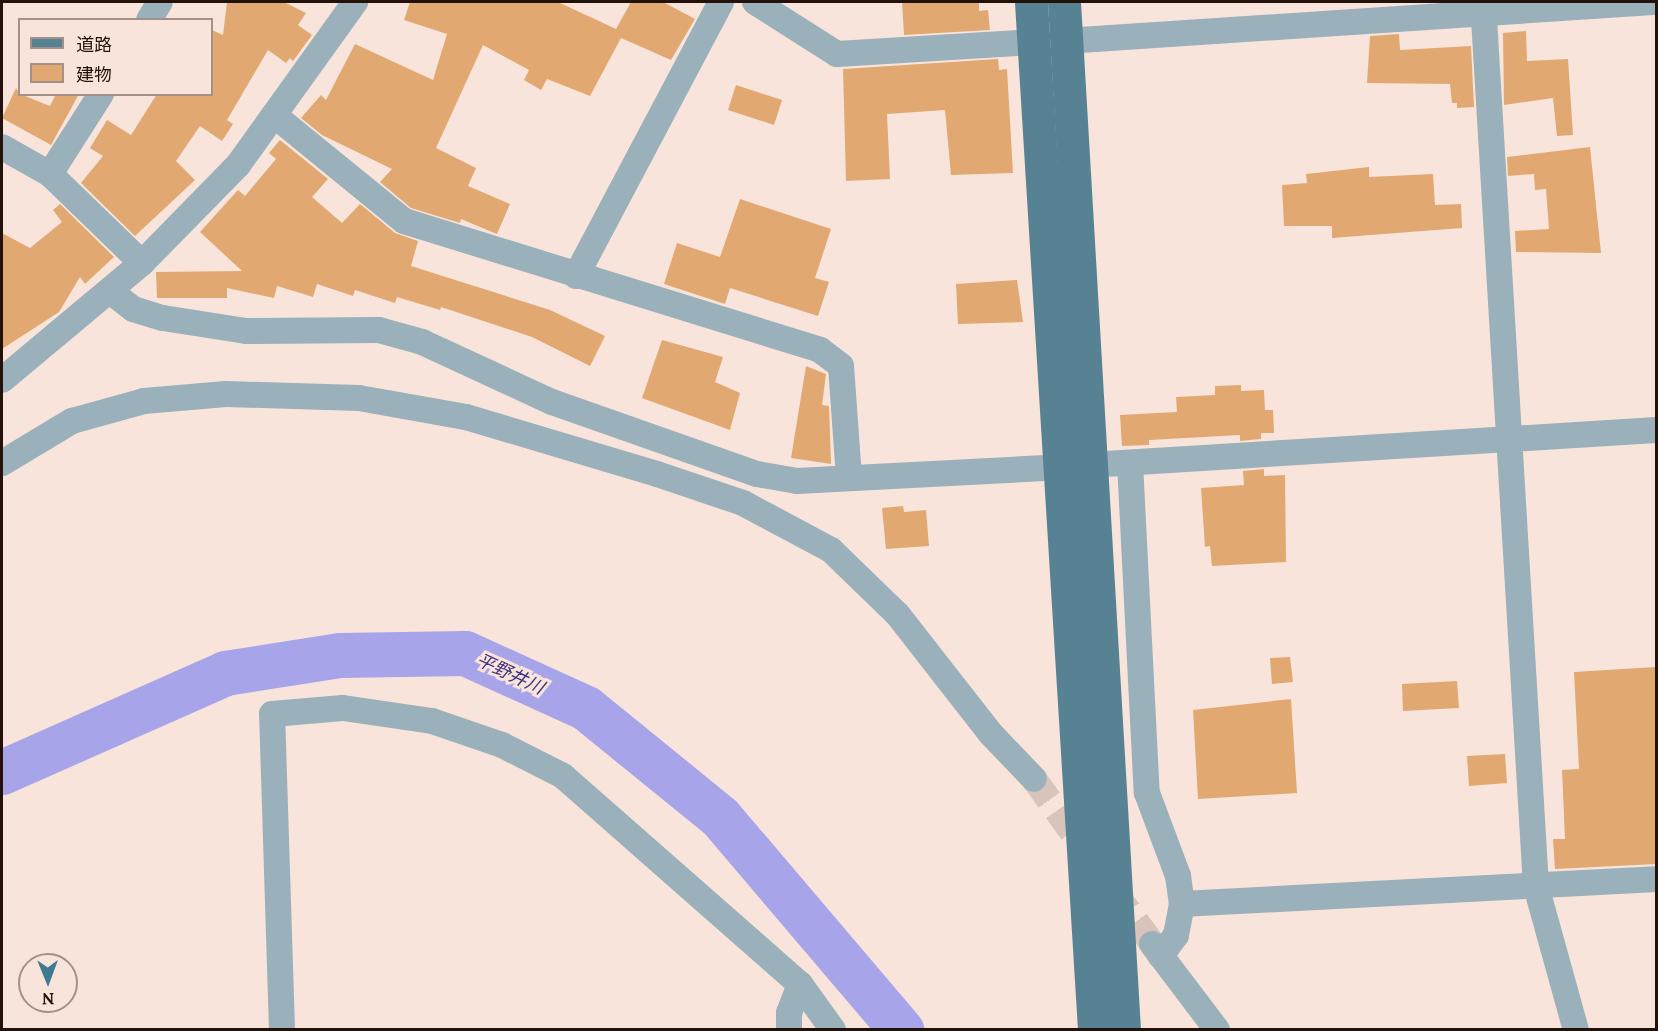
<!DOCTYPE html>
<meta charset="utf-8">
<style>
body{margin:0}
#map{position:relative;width:1658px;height:1031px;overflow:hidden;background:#f8e4da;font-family:Lora,"Noto Sans JP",serif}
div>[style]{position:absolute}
.river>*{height:45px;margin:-22.5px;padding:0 22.5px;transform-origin:22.5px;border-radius:22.5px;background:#a7a4e9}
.building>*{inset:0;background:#e1a971}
.minor-tunnel>*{height:26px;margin-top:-13px;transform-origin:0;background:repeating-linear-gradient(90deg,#d8c4bb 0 26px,transparent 0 39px)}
.minor>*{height:26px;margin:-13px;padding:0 13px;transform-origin:13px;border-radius:13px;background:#9ab1bb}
.major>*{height:33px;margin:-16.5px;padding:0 16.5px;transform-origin:16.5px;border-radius:16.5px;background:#578293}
span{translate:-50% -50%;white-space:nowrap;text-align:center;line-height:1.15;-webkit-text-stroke:6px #f8e4da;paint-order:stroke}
.water-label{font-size:18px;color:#3f3382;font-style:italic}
.frame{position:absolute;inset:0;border:3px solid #23120a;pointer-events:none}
.legend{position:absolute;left:18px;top:18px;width:195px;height:78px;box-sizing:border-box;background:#f8e4da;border:2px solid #a39087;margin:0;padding:8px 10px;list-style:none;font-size:18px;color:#23120a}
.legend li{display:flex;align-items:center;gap:12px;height:30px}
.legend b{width:30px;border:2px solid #a39087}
.north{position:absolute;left:18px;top:953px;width:60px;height:60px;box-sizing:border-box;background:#f8e4da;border:2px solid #a39087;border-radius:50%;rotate:179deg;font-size:16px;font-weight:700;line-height:24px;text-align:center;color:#23120a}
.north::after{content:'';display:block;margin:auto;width:21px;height:27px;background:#3e7a92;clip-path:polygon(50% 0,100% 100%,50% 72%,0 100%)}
</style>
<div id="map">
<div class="river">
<div style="left:2px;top:772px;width:244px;rotate:-23.9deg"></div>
<div style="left:225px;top:673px;width:116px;rotate:-8.9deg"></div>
<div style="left:340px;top:655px;width:125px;rotate:-0.9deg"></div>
<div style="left:465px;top:653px;width:133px;rotate:24.4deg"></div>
<div style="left:586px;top:708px;width:173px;rotate:39.1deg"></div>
<div style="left:720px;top:817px;width:280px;rotate:49.6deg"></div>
</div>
<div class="building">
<div style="clip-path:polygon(227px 2px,284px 2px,306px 13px,298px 25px,312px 35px,293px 61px,290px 58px,286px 63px,268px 50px,227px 120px,233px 124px,222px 141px,200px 126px,176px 161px,195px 180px,135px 236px,81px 183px,103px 156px,90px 148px,107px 120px,131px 135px,157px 94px,212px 94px,212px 30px,223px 35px)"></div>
<div style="clip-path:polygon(410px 2px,558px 2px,616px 29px,631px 2px,663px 2px,695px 19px,671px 60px,621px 38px,590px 96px,547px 79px,541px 90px,524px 80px,529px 70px,483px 45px,436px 148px,476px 168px,468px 186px,510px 204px,497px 234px,461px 219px,460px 223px,411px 208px,380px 182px,392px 169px,322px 135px,301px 118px,321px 95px,326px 100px,355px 44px,433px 80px,447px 34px,404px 20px)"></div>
<div style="clip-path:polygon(902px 2px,979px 2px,979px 11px,988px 10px,990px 30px,904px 35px)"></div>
<div style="clip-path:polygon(1526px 31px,1527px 61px,1568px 59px,1573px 135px,1557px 136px,1553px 98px,1504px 105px,1503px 33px)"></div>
<div style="clip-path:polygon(1399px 34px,1400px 50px,1471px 46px,1474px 107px,1457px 108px,1457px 103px,1452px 103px,1450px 84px,1367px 83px,1370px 36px)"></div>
<div style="clip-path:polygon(998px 59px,999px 70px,1007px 69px,1013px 173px,951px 175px,945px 110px,887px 114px,890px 179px,846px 181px,843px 69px)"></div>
<div style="clip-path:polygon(736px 85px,782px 100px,774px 125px,728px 110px)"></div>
<div style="clip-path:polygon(16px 88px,20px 94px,50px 106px,56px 94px,79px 94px,51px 145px,2px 118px)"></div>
<div style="clip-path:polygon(280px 140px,328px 179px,312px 197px,342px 223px,360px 204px,395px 233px,418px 241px,411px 266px,550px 310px,605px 336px,590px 366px,532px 337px,441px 307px,440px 310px,397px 297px,395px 303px,355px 290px,353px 296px,317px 284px,313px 297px,277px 286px,274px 298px,227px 288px,227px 298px,157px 298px,156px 272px,242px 271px,200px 232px,238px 190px,245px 196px,276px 159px,269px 153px)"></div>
<div style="clip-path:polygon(1590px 147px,1601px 253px,1516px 252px,1515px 231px,1549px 229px,1546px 189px,1535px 190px,1534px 174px,1508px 176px,1507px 157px)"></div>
<div style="clip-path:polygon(1369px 167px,1369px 177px,1433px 174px,1435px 205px,1461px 204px,1462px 228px,1332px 238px,1332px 226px,1284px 226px,1282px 185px,1307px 183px,1306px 174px)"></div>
<div style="clip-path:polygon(740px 199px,831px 229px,815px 278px,829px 282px,818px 316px,730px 288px,725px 304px,664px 284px,677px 243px,720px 257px)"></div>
<div style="clip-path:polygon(60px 204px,114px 257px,85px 284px,80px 277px,59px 312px,2px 349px,2px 233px,30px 248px,62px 222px,53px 210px)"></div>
<div style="clip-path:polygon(1017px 280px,1023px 322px,958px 324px,956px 284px)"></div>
<div style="clip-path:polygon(662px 340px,723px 357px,715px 382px,740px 393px,730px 430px,642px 398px)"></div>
<div style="clip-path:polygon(806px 366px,826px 374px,822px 405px,829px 406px,831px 464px,791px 458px)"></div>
<div style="clip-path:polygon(1241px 385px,1241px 391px,1264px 390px,1265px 410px,1273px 410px,1274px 433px,1261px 433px,1261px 439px,1240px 441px,1240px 435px,1149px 440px,1149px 445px,1122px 446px,1120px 415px,1177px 412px,1176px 397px,1215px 395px,1215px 386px)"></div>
<div style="clip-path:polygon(1264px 469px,1264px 476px,1285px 475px,1286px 562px,1212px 566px,1210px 546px,1205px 547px,1201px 488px,1244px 485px,1243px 471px)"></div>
<div style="clip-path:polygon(903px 506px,904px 512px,926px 510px,929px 546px,886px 549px,882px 508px)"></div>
<div style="clip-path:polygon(1290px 657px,1293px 682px,1272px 684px,1270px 658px)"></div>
<div style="clip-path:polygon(1656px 667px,1656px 864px,1555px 869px,1553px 839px,1565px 839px,1562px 770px,1579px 769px,1574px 672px)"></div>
<div style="clip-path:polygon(1457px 681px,1459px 708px,1403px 711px,1402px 684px)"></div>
<div style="clip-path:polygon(1291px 699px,1297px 793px,1198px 799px,1193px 710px)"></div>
<div style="clip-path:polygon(1505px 754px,1507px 783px,1469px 786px,1467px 756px)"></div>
</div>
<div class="minor-tunnel">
<div style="left:1034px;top:779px;width:87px;rotate:54.3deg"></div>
<div style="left:1113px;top:890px;width:66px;rotate:53.7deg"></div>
</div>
<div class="minor">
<div style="left:755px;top:2px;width:97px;rotate:32.4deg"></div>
<div style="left:837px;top:54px;width:196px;rotate:-3.5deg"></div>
<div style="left:1483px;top:2px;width:886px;rotate:86.57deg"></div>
<div style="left:1536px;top:886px;width:149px;rotate:74.5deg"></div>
<div style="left:149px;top:20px;width:21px;rotate:-59deg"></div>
<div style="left:1065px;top:41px;width:589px;rotate:-3.79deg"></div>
<div style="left:274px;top:115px;width:168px;rotate:39.2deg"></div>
<div style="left:404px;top:221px;width:436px;rotate:17.2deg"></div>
<div style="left:820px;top:350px;width:26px;rotate:37deg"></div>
<div style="left:841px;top:366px;width:112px;rotate:85.9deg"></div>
<div style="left:2px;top:147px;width:55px;rotate:29.4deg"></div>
<div style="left:50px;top:174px;width:128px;rotate:44.1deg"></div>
<div style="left:50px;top:174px;width:95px;rotate:-57.5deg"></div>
<div style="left:576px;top:276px;width:310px;rotate:-62.1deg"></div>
<div style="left:110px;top:291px;width:29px;rotate:38deg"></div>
<div style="left:133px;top:309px;width:31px;rotate:17deg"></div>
<div style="left:163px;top:318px;width:84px;rotate:8.9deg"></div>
<div style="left:246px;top:331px;width:133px;rotate:-0.4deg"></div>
<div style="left:379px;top:330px;width:45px;rotate:15.6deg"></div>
<div style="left:422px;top:342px;width:143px;rotate:24.8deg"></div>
<div style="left:552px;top:402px;width:217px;rotate:19.4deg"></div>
<div style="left:757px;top:474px;width:41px;rotate:9.9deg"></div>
<div style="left:797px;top:481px;width:263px;rotate:-3deg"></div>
<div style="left:2px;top:380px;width:182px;rotate:-39.9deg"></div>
<div style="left:142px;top:263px;width:137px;rotate:-45.6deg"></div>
<div style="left:238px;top:165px;width:201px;rotate:-54.3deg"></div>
<div style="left:2px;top:463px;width:82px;rotate:-31deg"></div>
<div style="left:72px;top:421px;width:75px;rotate:-15.5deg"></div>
<div style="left:144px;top:401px;width:82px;rotate:-4.9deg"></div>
<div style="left:226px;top:394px;width:133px;rotate:1.7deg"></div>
<div style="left:359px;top:398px;width:109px;rotate:10.1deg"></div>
<div style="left:466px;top:417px;width:199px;rotate:16.6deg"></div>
<div style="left:657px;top:474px;width:91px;rotate:18.6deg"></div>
<div style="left:743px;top:503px;width:100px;rotate:28.1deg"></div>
<div style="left:831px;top:550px;width:93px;rotate:44.1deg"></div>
<div style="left:898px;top:615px;width:151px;rotate:52deg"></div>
<div style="left:991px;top:734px;width:62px;rotate:46.3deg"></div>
<div style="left:1130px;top:463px;width:330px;rotate:87.1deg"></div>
<div style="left:1147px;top:793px;width:89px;rotate:69.5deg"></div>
<div style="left:1178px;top:876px;width:28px;rotate:82deg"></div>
<div style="left:1182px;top:904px;width:32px;rotate:101deg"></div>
<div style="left:1176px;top:935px;width:26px;rotate:126deg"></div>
<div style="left:1089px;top:465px;width:568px;rotate:-3.53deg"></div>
<div style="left:1182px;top:904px;width:475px;rotate:-3deg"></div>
<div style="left:1152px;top:944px;width:108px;rotate:52.9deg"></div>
<div style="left:282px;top:1030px;width:316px;rotate:-91.8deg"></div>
<div style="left:272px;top:714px;width:71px;rotate:-4.8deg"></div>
<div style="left:343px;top:708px;width:90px;rotate:8.3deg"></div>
<div style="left:432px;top:721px;width:74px;rotate:18.9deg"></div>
<div style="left:502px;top:745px;width:68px;rotate:26.9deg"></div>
<div style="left:563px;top:776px;width:315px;rotate:41.3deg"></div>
<div style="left:800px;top:984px;width:57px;rotate:54.3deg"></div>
<div style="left:789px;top:1030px;width:17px;rotate:-90deg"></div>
<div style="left:789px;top:1013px;width:31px;rotate:-69deg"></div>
</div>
<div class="major">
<div style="left:1031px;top:2px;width:1030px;rotate:86.49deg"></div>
<div style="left:1064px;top:2px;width:1030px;rotate:86.66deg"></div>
</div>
<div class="water-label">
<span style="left:510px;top:674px;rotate:25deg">平野井川</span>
</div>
<div class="frame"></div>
<ul class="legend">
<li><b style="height:8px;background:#578293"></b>道路</li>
<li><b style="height:16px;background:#e1a971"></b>建物</li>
</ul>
<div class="north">N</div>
</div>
